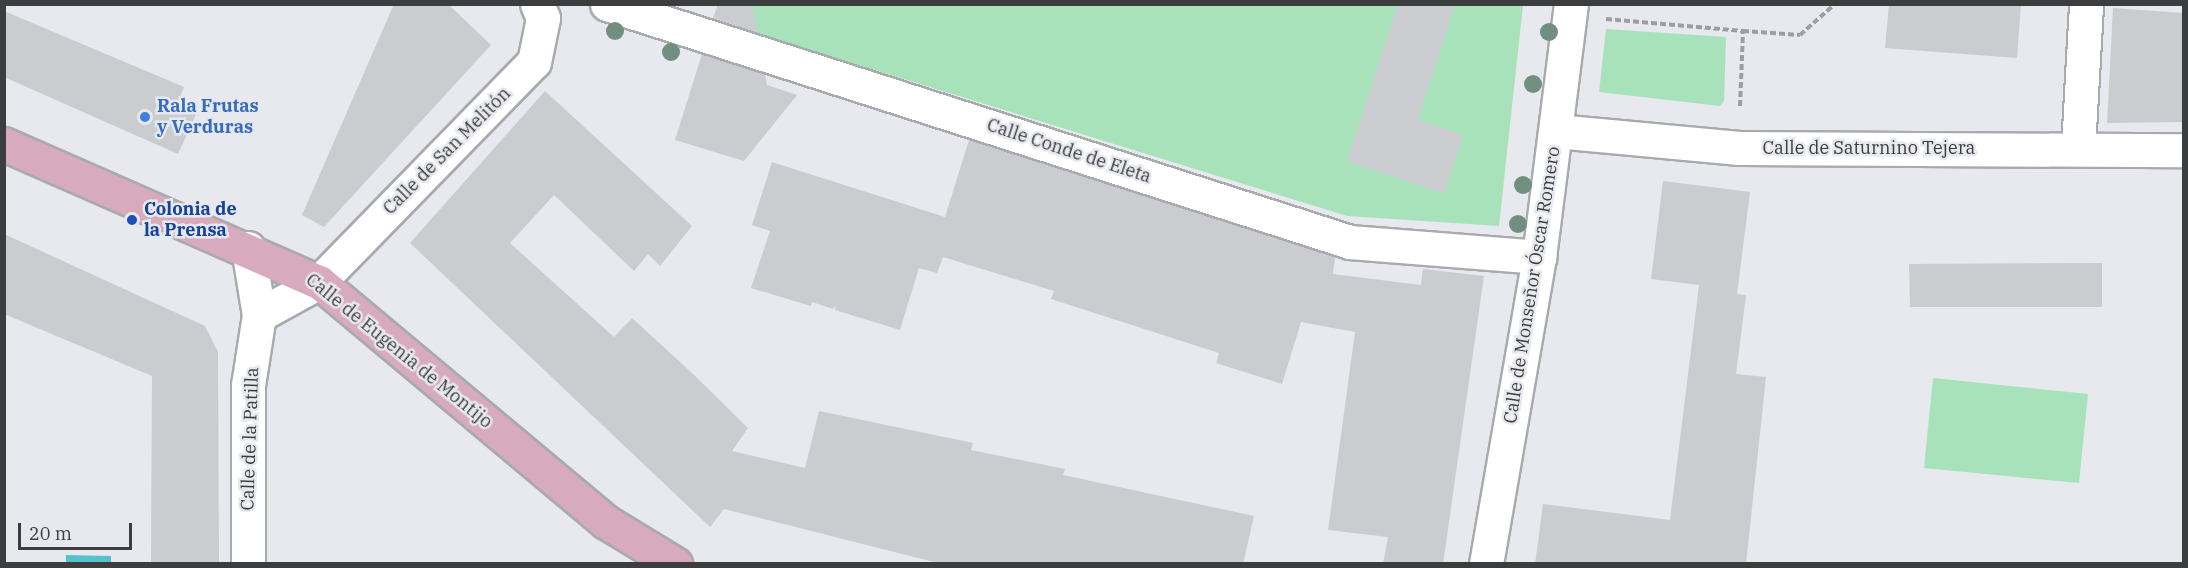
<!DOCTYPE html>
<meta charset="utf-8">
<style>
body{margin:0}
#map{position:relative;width:2188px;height:568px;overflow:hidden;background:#e7e9ee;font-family:"IBM Plex Serif",serif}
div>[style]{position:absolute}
.green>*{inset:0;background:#a8e2bb}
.water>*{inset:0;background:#58c2cc}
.building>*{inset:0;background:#caccd0}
.path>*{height:4px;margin-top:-2px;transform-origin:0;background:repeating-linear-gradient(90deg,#9d9ea2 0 6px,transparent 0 9px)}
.roads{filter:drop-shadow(2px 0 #a8aaae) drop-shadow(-2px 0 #a8aaae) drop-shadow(0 2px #a8aaae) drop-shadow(0 -2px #a8aaae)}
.pedestrian>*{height:33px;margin:-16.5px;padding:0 16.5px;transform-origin:16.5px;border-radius:16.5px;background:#fff}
.minor>*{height:33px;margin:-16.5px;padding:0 16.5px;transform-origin:16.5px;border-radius:16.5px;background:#fff}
.primary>*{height:33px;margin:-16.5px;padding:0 16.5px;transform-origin:16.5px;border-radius:16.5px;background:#d7aabd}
.trees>*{width:18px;height:18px;margin:-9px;border-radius:50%;background:#708f81}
.dots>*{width:16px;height:16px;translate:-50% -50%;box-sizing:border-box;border:3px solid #e7e9ee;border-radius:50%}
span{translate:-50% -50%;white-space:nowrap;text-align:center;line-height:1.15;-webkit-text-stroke:5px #e7e9ee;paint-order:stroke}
.shop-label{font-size:18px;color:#366cbe;font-weight:700}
.left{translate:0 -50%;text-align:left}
.street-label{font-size:18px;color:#3c3d3e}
.transit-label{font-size:18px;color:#164399;font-weight:700}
.frame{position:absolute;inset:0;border:6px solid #3c3d3e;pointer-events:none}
.scale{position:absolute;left:18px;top:523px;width:114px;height:27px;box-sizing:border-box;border:3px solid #3c3d3e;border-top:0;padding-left:8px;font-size:18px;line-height:21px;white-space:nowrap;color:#3c3d3e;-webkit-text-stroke:4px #e7e9ee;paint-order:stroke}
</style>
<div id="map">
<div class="green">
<div style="clip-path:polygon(752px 5px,1523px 5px,1499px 226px,1347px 216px,758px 34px)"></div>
<div style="clip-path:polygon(1606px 29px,1726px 37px,1724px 101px,1720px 106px,1599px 92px)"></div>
<div style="clip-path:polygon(1933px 378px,2088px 394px,2079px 483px,1924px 468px)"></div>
</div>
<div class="water">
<div style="clip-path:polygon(66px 555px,111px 556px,111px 563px,66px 563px)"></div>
</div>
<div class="building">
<div style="clip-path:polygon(394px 4px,448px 4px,491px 45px,324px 227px,302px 215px)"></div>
<div style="clip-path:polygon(718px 4px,752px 4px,758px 33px,713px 18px)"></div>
<div style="clip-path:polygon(1398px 4px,1455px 4px,1418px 120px,1463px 135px,1444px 193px,1347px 161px)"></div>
<div style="clip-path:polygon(1889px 4px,2021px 4px,2017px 58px,1885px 48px)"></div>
<div style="clip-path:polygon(2113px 8px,2184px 13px,2184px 122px,2107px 123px)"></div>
<div style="clip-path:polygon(4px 11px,184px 87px,178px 102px,198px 110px,178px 154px,4px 77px)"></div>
<div style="clip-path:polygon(702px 54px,765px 74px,767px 85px,797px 95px,744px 161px,675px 140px)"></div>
<div style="clip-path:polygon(545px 91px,692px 226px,660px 266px,648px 254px,634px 271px,554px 195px,510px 243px,614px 337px,632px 318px,692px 373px,748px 428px,732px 451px,805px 468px,819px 411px,973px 443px,971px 450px,1065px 469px,1063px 475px,1254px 516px,1243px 564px,942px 564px,724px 509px,710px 527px,410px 243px)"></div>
<div style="clip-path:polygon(969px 140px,1335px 257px,1333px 274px,1421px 285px,1423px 269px,1484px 276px,1443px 564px,1383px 564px,1388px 537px,1328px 530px,1355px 332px,1301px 322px,1282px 384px,1216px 363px,1219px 353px,1051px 299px,1054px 291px,943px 257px,937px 273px,919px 268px,900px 330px,835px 310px,836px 305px,833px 309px,812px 302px,811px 306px,751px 288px,770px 231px,752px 225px,772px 162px,945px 217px)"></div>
<div style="clip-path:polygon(1663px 181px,1750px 192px,1737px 294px,1746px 295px,1736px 374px,1766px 377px,1746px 564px,1535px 564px,1543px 504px,1670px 520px,1699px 285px,1651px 279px)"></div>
<div style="clip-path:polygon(4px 234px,205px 326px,218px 352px,219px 564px,151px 564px,152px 376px,4px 314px)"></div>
<div style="clip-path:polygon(2102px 263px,2102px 307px,1910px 307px,1909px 264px)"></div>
</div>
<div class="path">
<div style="left:1606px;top:19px;width:138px;rotate:5deg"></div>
<div style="left:1740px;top:106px;width:75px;rotate:-87.7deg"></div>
<div style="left:1743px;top:31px;width:57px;rotate:4deg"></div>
<div style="left:1800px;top:35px;width:47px;rotate:-41.5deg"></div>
</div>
<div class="roads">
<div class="pedestrian">
<div style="left:607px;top:4px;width:780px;rotate:17.76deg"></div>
<div style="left:1350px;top:242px;width:190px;rotate:4.5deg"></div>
</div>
<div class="minor">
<div style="left:1556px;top:131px;width:184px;rotate:5.3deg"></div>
<div style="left:1739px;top:148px;width:445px;rotate:0.3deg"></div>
<div style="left:2078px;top:148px;width:144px;rotate:-86.8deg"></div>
<div style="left:248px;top:248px;width:68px;rotate:80.7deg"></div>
<div style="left:259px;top:315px;width:71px;rotate:98.9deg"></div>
<div style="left:248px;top:385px;width:179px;rotate:90deg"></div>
<div style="left:259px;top:315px;width:68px;rotate:-28.8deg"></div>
<div style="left:319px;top:282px;width:308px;rotate:-45.7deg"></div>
<div style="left:534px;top:62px;width:45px;rotate:-78.4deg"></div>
<div style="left:543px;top:18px;width:15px;rotate:-113deg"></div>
<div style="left:1486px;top:564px;width:312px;rotate:-80.2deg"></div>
<div style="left:1539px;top:257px;width:255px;rotate:-82.8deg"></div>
</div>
<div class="primary">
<div style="left:4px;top:144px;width:344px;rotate:23.7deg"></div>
<div style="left:319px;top:282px;width:374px;rotate:39.9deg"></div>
<div style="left:606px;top:522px;width:81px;rotate:31.3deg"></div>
</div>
</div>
<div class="trees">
<div style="left:615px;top:31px"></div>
<div style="left:1549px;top:32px"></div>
<div style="left:671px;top:52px"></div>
<div style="left:1533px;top:84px"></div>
<div style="left:1523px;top:185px"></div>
<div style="left:1518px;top:224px"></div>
</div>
<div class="dots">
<div style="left:145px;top:117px;background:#3f7fe0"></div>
<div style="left:132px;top:220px;background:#1a4fb4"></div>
</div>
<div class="shop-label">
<span class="left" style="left:157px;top:117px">Rala Frutas<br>y Verduras</span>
</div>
<div class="street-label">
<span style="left:1869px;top:148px">Calle de Saturnino Tejera</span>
<span style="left:447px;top:151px;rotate:-45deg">Calle de San Melitón</span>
<span style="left:1069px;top:151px;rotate:18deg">Calle Conde de Eleta</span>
<span style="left:1532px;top:285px;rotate:-81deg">Calle de Monseñor Óscar Romero</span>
<span style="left:399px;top:351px;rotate:39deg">Calle de Eugenia de Montijo</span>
<span style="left:250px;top:439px;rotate:-88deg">Calle de la Patilla</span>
</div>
<div class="transit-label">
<span class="left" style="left:144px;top:220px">Colonia de<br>la Prensa</span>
</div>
<div class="frame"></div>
<div class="scale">20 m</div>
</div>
